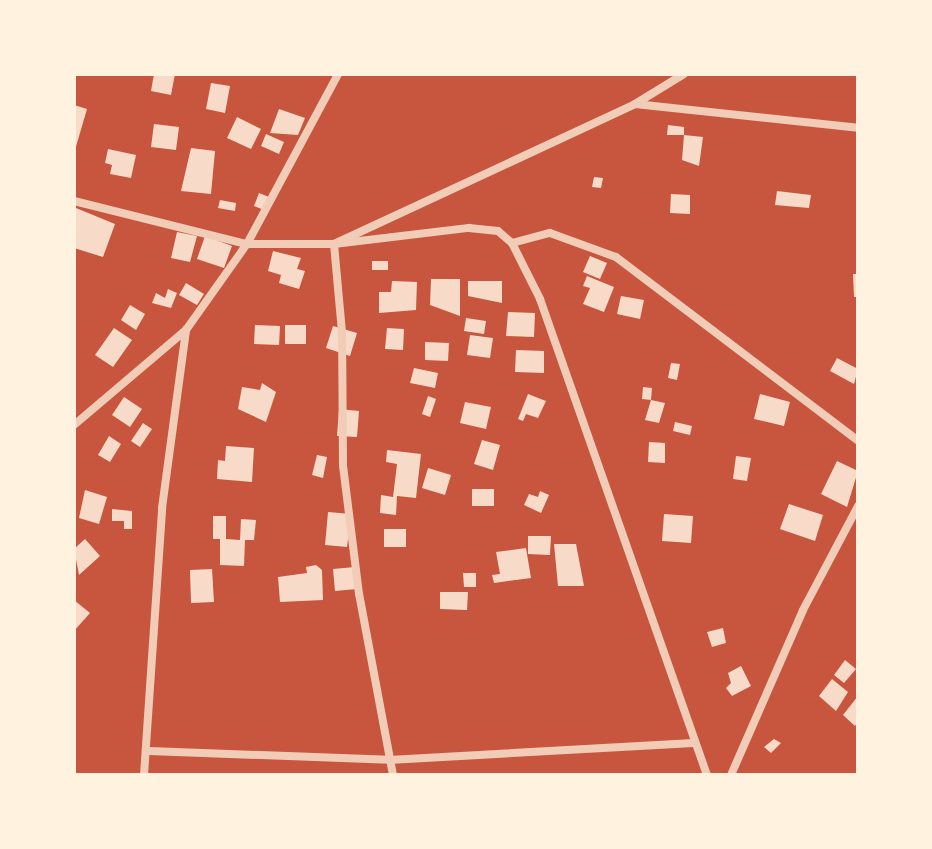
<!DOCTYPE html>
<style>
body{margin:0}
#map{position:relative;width:932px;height:849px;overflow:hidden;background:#c8553d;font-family:"Fira Sans",sans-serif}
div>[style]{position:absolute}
.building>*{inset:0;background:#f7dbc8}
.minor>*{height:8px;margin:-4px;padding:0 4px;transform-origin:4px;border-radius:4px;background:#f1ccb7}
span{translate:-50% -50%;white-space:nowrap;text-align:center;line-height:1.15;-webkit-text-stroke:8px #fff3e0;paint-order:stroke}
.frame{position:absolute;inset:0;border:76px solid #fff3e0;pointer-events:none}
</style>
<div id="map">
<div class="building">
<div style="clip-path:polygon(154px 74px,175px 74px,171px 95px,151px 91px)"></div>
<div style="clip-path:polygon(211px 83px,230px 86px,225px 113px,206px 109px)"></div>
<div style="clip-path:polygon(74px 105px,87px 109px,75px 150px,74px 149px)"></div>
<div style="clip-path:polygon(279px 109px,305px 118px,298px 135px,270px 133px)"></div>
<div style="clip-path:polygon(237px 117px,261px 129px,251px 149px,227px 138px)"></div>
<div style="clip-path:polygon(154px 124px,179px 127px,176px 150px,151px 147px)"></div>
<div style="clip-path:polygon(668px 125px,684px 127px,684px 135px,703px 137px,699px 166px,682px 160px,684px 135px,667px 135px)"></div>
<div style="clip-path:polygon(266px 134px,284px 142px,279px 154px,261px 146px)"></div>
<div style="clip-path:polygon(191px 148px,215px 151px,211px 194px,181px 191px)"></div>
<div style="clip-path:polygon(108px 149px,136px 155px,131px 178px,110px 174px,112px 165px,105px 163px)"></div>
<div style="clip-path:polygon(594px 177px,603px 178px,601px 188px,592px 187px)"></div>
<div style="clip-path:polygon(777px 191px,811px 195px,809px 208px,775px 205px)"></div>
<div style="clip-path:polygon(259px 193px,269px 197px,264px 210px,254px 206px)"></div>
<div style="clip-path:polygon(671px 194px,690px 195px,690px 214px,670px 213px)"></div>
<div style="clip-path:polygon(220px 200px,236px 203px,235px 211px,218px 208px)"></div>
<div style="clip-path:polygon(76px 208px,115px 224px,103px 257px,74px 248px)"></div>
<div style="clip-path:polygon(177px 232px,197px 236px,190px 262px,171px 258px)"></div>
<div style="clip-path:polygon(205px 236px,232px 246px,224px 268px,197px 259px)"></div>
<div style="clip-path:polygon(273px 251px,301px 258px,297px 269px,305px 271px,299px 289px,279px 283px,281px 275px,268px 271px)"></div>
<div style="clip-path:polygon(590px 256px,607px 263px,600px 279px,583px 272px)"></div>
<div style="clip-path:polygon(372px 261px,388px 261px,388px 270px,372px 270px)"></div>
<div style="clip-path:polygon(853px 274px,858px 274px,858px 297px,854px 297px)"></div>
<div style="clip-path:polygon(587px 276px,614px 287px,604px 312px,583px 304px,590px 288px,583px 286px)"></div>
<div style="clip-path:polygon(431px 279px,460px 279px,460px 316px,430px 305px)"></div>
<div style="clip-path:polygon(392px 281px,417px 282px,416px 310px,379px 313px,379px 292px,391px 292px)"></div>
<div style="clip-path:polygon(468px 281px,502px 281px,502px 303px,468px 296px)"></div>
<div style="clip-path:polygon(186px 283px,204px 294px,197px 305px,179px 295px)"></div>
<div style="clip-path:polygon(168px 289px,177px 293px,171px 308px,152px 303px,156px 293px,165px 298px)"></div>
<div style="clip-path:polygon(621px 296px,644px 300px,640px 319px,617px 314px)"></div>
<div style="clip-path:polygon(130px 305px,145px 314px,136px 330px,121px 320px)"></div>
<div style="clip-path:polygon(508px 312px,535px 313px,534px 337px,506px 336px)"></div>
<div style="clip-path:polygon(466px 318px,486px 321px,484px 334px,464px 331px)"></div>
<div style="clip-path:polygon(255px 325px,280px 326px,279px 345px,254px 344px)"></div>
<div style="clip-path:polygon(285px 325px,306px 325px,306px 344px,285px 344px)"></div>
<div style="clip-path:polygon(333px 326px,357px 333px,350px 356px,326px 348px)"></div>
<div style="clip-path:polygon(114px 328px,132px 340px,113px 367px,95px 355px)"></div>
<div style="clip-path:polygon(387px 328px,404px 329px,403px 350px,385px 349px)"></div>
<div style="clip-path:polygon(470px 335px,493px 338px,490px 358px,467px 355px)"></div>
<div style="clip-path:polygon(425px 342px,449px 343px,448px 361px,425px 360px)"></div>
<div style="clip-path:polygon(516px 350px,544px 351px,544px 373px,515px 372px)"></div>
<div style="clip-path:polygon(837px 358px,858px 369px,854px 384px,830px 371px)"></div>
<div style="clip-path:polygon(671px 363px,680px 364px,677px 380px,668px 378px)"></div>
<div style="clip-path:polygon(414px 368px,438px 373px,435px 388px,410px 383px)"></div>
<div style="clip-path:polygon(262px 383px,276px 392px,266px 422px,238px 409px,242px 387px,260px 390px)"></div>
<div style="clip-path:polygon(643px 387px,652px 388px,651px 400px,642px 399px)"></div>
<div style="clip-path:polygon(528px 394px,546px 401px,538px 418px,526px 414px,523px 421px,518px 419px)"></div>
<div style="clip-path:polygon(760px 394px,790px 402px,784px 426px,754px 419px)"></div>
<div style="clip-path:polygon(428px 396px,436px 399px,430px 417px,422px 414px)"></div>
<div style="clip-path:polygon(124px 397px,142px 409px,130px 427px,112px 415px)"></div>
<div style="clip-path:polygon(651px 400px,665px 403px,659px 423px,645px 420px)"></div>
<div style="clip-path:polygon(465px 402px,491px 407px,486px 429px,460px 423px)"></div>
<div style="clip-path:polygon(339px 409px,359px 411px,357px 437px,337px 436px)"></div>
<div style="clip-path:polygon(675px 422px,692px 426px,690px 435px,673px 431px)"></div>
<div style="clip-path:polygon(143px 423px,152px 429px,140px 447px,131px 441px)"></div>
<div style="clip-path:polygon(109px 436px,121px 444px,110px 462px,98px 455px)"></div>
<div style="clip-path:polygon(482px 440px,500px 445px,493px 470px,474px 464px)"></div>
<div style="clip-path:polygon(649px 442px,665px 443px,665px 463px,648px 462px)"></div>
<div style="clip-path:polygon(226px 446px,254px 448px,252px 482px,217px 479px,218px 460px,225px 461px)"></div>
<div style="clip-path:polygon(387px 450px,421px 454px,416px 498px,397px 496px,396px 515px,380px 513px,381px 495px,393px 497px,397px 464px,386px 462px)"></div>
<div style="clip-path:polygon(317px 455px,327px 457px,323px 478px,312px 475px)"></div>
<div style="clip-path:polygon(736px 456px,751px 458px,747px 481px,733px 479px)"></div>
<div style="clip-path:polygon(837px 461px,858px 471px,847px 507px,821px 494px)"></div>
<div style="clip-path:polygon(428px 468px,451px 475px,445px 495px,422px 488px)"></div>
<div style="clip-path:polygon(472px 489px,494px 489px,494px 506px,472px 506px)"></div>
<div style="clip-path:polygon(85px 490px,107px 497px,99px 524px,79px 518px)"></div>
<div style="clip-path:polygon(540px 491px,549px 495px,541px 513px,524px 505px,529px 494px,538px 497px)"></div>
<div style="clip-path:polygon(789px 504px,823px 515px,815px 541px,780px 529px)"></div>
<div style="clip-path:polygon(112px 509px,132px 511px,132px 529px,124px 529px,124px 521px,112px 521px)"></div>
<div style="clip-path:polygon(328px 512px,351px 514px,347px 547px,325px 545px)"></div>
<div style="clip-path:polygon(664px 514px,693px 516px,691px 543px,662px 541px)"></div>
<div style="clip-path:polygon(213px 516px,226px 516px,226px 539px,240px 540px,241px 519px,256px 520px,254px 540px,245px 540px,244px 566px,220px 565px,220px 539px,213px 539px)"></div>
<div style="clip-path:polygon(384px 529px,406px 529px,406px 547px,384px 547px)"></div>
<div style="clip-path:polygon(528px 536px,551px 536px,550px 555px,528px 554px)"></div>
<div style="clip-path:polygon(85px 539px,100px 556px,79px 575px,74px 549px)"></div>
<div style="clip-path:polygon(554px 544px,576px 544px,584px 586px,558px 586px)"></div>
<div style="clip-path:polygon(526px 548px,531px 578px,494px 583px,492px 575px,500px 574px,496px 552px)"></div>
<div style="clip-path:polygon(316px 565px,322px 570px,323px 600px,280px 602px,278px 577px,307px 573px,306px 567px)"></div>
<div style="clip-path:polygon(355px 567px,357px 589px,335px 591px,333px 569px)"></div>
<div style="clip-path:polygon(212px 569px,214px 602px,191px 603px,190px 570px)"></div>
<div style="clip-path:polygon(463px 573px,476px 573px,476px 587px,464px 587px)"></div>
<div style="clip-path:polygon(440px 592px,468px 592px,467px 610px,440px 609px)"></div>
<div style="clip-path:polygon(74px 600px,90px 613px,74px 631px)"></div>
<div style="clip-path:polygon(723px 628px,726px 643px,712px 647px,707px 632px)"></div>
<div style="clip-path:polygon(845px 660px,856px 669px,844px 683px,834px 675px)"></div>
<div style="clip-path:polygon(741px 666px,751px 686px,732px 696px,726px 688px,731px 683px,728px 673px)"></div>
<div style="clip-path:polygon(832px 679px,848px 692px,836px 711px,819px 696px)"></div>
<div style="clip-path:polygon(858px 696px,858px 721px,855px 726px,843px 715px)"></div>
<div style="clip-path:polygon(774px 739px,781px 743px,771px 753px,764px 747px)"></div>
</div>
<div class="minor">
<div style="left:635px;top:104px;width:224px;rotate:6.1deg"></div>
<div style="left:74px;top:201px;width:178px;rotate:14deg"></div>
<div style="left:247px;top:244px;width:87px"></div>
<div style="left:334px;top:244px;width:136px;rotate:-6.8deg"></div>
<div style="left:469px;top:228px;width:29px;rotate:6deg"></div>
<div style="left:498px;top:231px;width:18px;rotate:41deg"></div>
<div style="left:512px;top:243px;width:63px;rotate:63.4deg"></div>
<div style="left:540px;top:299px;width:504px;rotate:70.67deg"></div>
<div style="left:512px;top:243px;width:39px;rotate:-15deg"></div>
<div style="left:550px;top:233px;width:70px;rotate:20deg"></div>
<div style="left:616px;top:257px;width:304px;rotate:37.2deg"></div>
<div style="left:74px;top:425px;width:147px;rotate:-40.3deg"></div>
<div style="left:149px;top:751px;width:240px;rotate:2.1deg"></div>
<div style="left:389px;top:760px;width:305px;rotate:-3.2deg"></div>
<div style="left:144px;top:775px;width:268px;rotate:-86.1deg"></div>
<div style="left:162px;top:508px;width:180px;rotate:-82.3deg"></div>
<div style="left:186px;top:330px;width:105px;rotate:-54.7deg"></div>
<div style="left:247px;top:244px;width:193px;rotate:-61.8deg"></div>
<div style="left:393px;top:775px;width:184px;rotate:-100.6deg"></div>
<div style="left:359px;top:594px;width:130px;rotate:-97.1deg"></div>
<div style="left:343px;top:465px;width:133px;rotate:-90.4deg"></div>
<div style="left:342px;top:332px;width:88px;rotate:-95.2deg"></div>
<div style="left:334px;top:244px;width:332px;rotate:-24.9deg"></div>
<div style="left:635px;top:104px;width:57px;rotate:-31.5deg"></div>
<div style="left:731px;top:775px;width:180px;rotate:-66.4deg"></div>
<div style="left:803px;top:610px;width:118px;rotate:-62.1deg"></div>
</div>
<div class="frame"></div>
</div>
